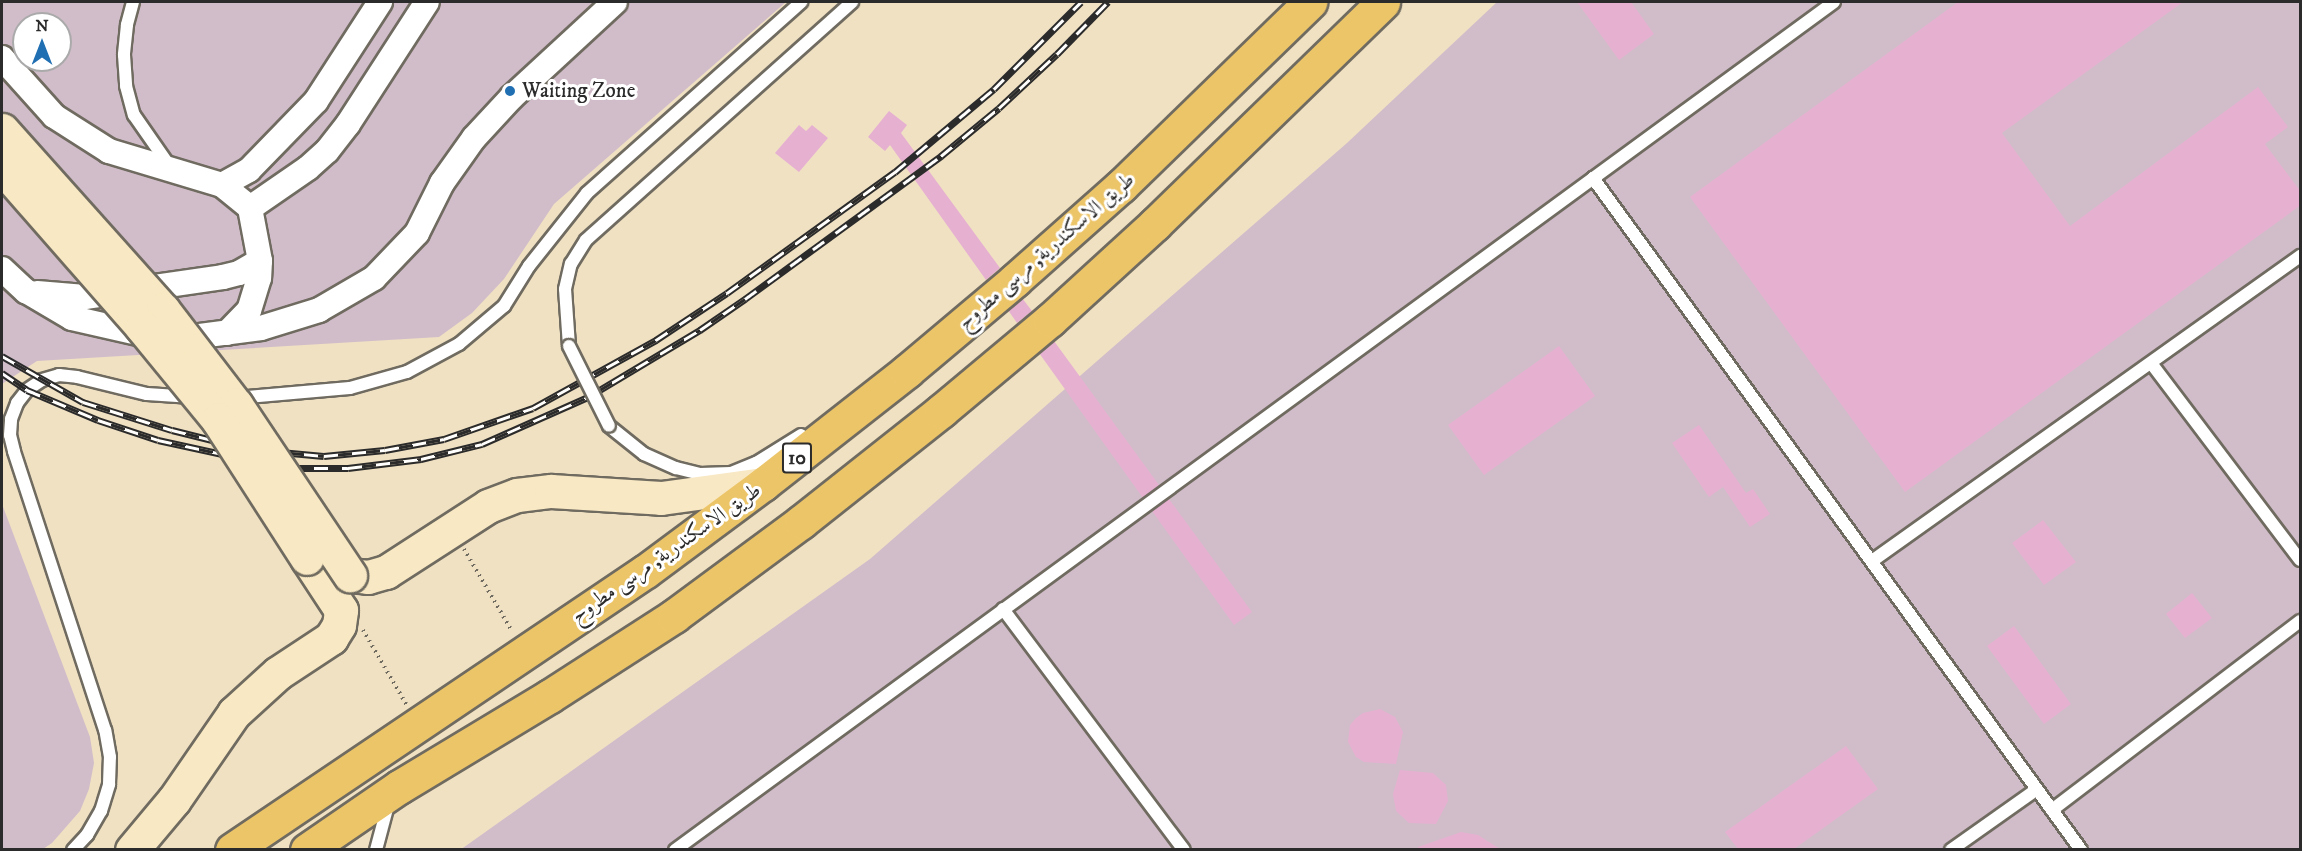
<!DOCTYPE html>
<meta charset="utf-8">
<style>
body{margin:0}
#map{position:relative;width:2302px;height:851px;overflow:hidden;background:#f0e1c3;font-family:"IM FELL DW Pica",Amiri,serif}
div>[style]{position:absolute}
.industrial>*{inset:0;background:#d1bdc9}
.building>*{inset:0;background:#e6b0d1}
.path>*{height:4px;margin-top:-2px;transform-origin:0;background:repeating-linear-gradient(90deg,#706b60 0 1.5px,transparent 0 6px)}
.roads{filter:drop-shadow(2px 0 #706b60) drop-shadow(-2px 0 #706b60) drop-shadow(0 2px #706b60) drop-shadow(0 -2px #706b60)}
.lane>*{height:12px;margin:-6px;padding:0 6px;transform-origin:6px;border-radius:6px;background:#fff}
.street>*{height:24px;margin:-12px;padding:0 12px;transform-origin:12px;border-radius:12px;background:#fff}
.secondary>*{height:33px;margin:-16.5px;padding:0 16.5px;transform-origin:16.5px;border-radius:16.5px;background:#f8e8c3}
.primary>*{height:33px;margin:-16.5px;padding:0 16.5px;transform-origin:16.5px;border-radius:16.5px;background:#edc569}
.rail>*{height:7px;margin-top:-3.5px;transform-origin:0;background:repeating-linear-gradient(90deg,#fff 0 14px,#2b2b2b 0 28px);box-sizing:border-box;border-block:2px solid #2b2b2b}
.bridges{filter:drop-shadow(2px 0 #706b60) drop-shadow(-2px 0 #706b60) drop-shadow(0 2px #706b60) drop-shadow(0 -2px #706b60)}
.lane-bridge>*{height:12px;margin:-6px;padding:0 6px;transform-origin:6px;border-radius:6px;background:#fff}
.secondary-bridge>*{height:33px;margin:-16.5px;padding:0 16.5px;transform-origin:16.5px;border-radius:16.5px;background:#f8e8c3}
.dots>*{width:16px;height:16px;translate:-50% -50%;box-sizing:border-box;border:3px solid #fff;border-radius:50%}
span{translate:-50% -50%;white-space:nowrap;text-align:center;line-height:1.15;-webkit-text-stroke:6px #fff;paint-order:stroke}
.shield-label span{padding:2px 4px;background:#fff;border:2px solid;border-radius:4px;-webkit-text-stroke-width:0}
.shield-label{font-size:20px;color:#2b2b2b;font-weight:700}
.poi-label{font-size:21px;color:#2b2b2b}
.left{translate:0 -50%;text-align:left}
.street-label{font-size:21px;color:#2b2b2b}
.frame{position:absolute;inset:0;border:3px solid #2b2b2b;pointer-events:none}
.north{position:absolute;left:12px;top:12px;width:60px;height:60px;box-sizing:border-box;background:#fff;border:2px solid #aaa;border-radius:50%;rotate:0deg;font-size:16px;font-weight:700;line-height:24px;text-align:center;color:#2b2b2b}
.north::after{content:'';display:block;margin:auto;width:21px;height:27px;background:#1f6fb2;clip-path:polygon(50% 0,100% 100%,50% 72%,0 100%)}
</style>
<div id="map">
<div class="industrial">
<div style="clip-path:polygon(evenodd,2px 2px,786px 2px,554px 204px,504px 279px,472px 313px,439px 337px,37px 361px,2px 384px,2px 2px,24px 24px,60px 24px,60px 60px,24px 60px,24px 24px)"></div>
<div style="clip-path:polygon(1497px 2px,2300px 2px,2300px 849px,460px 850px,870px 559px,1347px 143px)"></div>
<div style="clip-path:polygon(2px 504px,90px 737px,94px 763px,89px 789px,80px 811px,52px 843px,43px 849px,2px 849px)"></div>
</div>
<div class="building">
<div style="clip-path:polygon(1577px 2px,1631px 2px,1654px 34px,1619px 60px)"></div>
<div style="clip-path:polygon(1958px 2px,2183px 2px,2002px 133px,2070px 226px,2258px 87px,2288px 127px,2265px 144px,2301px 192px,2301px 205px,1905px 492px,1690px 197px)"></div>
<div style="clip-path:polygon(889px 111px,907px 125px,901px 133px,1000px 268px,986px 280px,890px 145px,885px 151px,868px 137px)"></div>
<div style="clip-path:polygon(799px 125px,806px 131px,812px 125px,828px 138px,799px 172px,775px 153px)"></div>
<div style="clip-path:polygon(1022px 298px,1032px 311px,1017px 323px,1008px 310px)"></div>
<div style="clip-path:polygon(1054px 341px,1159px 485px,1143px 498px,1039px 353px)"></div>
<div style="clip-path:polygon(1559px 346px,1595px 396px,1484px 475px,1448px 425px)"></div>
<div style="clip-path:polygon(1699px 425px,1746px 493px,1753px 489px,1770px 514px,1750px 527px,1723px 487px,1709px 497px,1672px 443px)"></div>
<div style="clip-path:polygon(1169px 499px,1252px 612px,1234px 625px,1152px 511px)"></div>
<div style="clip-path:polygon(2043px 520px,2076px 562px,2044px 585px,2012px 543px)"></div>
<div style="clip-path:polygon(2192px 593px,2212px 618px,2185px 638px,2166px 614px)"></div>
<div style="clip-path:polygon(2014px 626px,2071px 704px,2044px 724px,1987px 646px)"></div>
<div style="clip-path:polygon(1380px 709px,1395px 717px,1403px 732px,1396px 764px,1364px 762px,1356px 757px,1348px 742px,1350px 725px,1356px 718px,1363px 713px)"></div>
<div style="clip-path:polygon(1846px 746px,1878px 789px,1794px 849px,1738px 849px,1725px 832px)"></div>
<div style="clip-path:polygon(1400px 770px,1433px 773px,1446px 785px,1448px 801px,1436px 824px,1409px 823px,1396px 811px,1393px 794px)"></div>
<div style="clip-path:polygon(1461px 832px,1478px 835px,1500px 849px,1418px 849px,1418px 847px)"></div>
</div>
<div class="path">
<div style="left:464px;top:549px;width:95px;rotate:59.7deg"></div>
<div style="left:363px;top:630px;width:86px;rotate:59.8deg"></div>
</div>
<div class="roads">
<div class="lane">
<div style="left:133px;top:2px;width:24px;rotate:105deg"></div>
<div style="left:127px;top:25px;width:30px;rotate:96deg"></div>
<div style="left:124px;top:55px;width:31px;rotate:86deg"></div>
<div style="left:126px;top:86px;width:30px;rotate:75deg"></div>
<div style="left:134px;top:115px;width:65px;rotate:55.1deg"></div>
<div style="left:1593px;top:178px;width:830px;rotate:54.01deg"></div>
<div style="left:569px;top:346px;width:57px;rotate:-94deg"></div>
<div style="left:565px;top:289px;width:26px;rotate:-77deg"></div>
<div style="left:571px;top:264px;width:28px;rotate:-58deg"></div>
<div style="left:586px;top:240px;width:357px;rotate:-41.8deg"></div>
<div style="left:2151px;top:363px;width:247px;rotate:52.9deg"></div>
<div style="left:236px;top:398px;width:114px;rotate:-5deg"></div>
<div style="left:350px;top:388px;width:59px;rotate:-15.7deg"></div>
<div style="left:407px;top:372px;width:59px;rotate:-28.3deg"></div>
<div style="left:459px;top:344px;width:59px;rotate:-40.2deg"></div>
<div style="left:504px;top:306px;width:47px;rotate:-58deg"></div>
<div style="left:529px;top:266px;width:93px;rotate:-51.5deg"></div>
<div style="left:587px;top:193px;width:287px;rotate:-41.7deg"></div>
<div style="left:609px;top:426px;width:45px;rotate:38.7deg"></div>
<div style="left:644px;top:454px;width:35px;rotate:24deg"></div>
<div style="left:676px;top:468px;width:25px;rotate:14deg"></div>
<div style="left:700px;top:474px;width:31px;rotate:-2deg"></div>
<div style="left:731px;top:473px;width:27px;rotate:-22deg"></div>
<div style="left:756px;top:463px;width:53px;rotate:-31.9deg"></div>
<div style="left:1872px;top:561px;width:526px;rotate:-35.47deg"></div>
<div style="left:1003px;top:609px;width:301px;rotate:53.1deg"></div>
<div style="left:2052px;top:810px;width:312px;rotate:-37.3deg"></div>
<div style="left:73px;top:850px;width:21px;rotate:-47deg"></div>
<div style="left:87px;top:835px;width:28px;rotate:-60deg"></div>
<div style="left:101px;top:811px;width:28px;rotate:-73deg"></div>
<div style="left:109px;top:784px;width:27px;rotate:-88deg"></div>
<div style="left:110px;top:757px;width:27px;rotate:-100deg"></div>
<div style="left:105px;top:730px;width:293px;rotate:-108.1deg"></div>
<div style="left:14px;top:451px;width:16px;rotate:-104deg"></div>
<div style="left:10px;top:435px;width:16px;rotate:-86deg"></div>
<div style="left:11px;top:419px;width:17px;rotate:-69deg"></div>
<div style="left:17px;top:403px;width:16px;rotate:-52deg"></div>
<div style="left:27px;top:390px;width:18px;rotate:-34deg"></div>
<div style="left:42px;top:380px;width:18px;rotate:-16deg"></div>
<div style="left:59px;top:375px;width:18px;rotate:6deg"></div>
<div style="left:77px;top:377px;width:72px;rotate:13.7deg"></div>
<div style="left:147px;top:394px;width:45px;rotate:3.8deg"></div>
<div style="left:376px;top:850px;width:47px;rotate:-75.1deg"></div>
<div style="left:675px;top:850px;width:1436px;rotate:-36.19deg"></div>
<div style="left:1951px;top:850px;width:105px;rotate:-35.3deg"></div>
</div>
<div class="street">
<div style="left:2px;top:58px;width:78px;rotate:48.1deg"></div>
<div style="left:54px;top:116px;width:65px;rotate:32.5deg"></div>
<div style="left:109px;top:151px;width:118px;rotate:16.7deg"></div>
<div style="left:222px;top:185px;width:36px;rotate:39deg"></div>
<div style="left:250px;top:208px;width:54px;rotate:79.3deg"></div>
<div style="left:260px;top:261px;width:17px;rotate:93deg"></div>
<div style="left:259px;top:278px;width:34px;rotate:107deg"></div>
<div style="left:249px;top:310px;width:32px;rotate:134deg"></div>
<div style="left:222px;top:185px;width:31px;rotate:-29deg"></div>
<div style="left:249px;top:170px;width:96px;rotate:-45.8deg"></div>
<div style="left:316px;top:101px;width:118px;rotate:-57.1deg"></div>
<div style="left:250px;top:208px;width:70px;rotate:-34.6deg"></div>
<div style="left:308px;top:168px;width:25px;rotate:-42deg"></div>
<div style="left:327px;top:151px;width:34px;rotate:-52deg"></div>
<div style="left:348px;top:124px;width:145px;rotate:-57.1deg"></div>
<div style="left:2px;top:269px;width:33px;rotate:43deg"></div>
<div style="left:26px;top:291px;width:53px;rotate:30.4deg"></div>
<div style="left:72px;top:318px;width:99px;rotate:12.8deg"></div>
<div style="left:169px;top:340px;width:93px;rotate:-7.4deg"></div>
<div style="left:261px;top:328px;width:61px;rotate:-17.2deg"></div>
<div style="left:319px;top:310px;width:64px;rotate:-30.2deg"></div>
<div style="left:374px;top:278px;width:62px;rotate:-46.3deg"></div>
<div style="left:417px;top:233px;width:56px;rotate:-63.4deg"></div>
<div style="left:442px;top:183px;width:55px;rotate:-54.6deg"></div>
<div style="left:474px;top:138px;width:56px;rotate:-47.2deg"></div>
<div style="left:512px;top:97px;width:140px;rotate:-42.7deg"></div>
<div style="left:37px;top:293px;width:48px;rotate:4.8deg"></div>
<div style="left:85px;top:297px;width:139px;rotate:-8.2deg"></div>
<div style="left:223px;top:277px;width:16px;rotate:-14deg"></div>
<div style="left:239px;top:273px;width:24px;rotate:-30deg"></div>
</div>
<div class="secondary">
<div style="left:350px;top:575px;width:18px;rotate:6deg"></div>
<div style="left:368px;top:577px;width:19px;rotate:-16deg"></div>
<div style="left:386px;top:572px;width:121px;rotate:-32.9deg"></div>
<div style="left:488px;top:506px;width:31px;rotate:-21deg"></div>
<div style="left:517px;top:495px;width:34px;rotate:-7deg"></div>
<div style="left:551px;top:491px;width:110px;rotate:3.6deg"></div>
<div style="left:661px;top:498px;width:103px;rotate:-7.8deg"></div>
<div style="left:132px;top:850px;width:65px;rotate:-50deg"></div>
<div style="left:174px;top:800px;width:106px;rotate:-55.4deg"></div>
<div style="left:234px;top:713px;width:59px;rotate:-42.3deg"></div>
<div style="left:278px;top:673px;width:64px;rotate:-33.4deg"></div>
<div style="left:331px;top:638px;width:15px;rotate:-58deg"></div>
<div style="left:339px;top:625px;width:15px;rotate:-82deg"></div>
<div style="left:341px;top:610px;width:62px;rotate:-123.2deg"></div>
</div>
<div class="primary">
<div style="left:232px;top:850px;width:499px;rotate:-34deg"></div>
<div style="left:646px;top:571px;width:146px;rotate:-36.6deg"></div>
<div style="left:763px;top:484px;width:183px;rotate:-38.1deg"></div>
<div style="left:907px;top:371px;width:141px;rotate:-40.1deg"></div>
<div style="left:1015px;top:280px;width:142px;rotate:-41.6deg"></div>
<div style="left:1121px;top:186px;width:264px;rotate:-44.2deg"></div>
<div style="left:307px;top:850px;width:112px;rotate:-34.4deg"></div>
<div style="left:399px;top:787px;width:176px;rotate:-31.1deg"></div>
<div style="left:550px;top:696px;width:148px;rotate:-32.8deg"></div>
<div style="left:674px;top:616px;width:158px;rotate:-36.5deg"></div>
<div style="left:801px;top:522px;width:179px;rotate:-38.4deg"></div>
<div style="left:941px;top:411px;width:142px;rotate:-39.9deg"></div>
<div style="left:1050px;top:320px;width:142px;rotate:-42.4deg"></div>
<div style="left:1155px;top:224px;width:318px;rotate:-44.2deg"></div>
</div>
</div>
<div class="rail">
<div style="left:2px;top:356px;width:93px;rotate:29.6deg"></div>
<div style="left:83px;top:402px;width:93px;rotate:17.5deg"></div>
<div style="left:172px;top:430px;width:78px;rotate:14deg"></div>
<div style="left:248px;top:449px;width:76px;rotate:5.3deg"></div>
<div style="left:324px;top:456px;width:61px;rotate:-5.6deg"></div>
<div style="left:385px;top:450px;width:60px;rotate:-10.6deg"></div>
<div style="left:444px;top:439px;width:94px;rotate:-19.2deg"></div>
<div style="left:533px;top:408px;width:141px;rotate:-28.9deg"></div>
<div style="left:656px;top:340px;width:85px;rotate:-33.5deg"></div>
<div style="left:727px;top:293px;width:207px;rotate:-35.8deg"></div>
<div style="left:895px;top:172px;width:129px;rotate:-40deg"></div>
<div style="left:994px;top:89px;width:123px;rotate:-45deg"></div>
<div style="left:2px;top:373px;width:30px;rotate:34deg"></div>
<div style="left:27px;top:390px;width:77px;rotate:22.9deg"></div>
<div style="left:98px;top:420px;width:63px;rotate:18.4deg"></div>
<div style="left:158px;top:440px;width:131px;rotate:12.3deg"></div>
<div style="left:286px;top:468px;width:62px"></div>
<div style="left:348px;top:468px;width:74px;rotate:-7deg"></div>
<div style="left:421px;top:459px;width:63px;rotate:-13.8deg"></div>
<div style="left:482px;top:444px;width:116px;rotate:-23.9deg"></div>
<div style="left:588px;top:397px;width:131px;rotate:-30.9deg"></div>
<div style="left:700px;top:330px;width:55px;rotate:-34.6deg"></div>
<div style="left:745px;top:299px;width:243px;rotate:-36.1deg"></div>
<div style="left:941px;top:156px;width:75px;rotate:-39.6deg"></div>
<div style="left:999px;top:108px;width:79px;rotate:-43deg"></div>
<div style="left:1057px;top:54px;width:73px;rotate:-45.6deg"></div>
</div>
<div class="bridges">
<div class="lane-bridge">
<div style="left:569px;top:346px;width:89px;rotate:63.4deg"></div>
</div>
<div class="secondary-bridge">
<div style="left:2px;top:130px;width:241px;rotate:48.2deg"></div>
<div style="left:163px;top:310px;width:120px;rotate:52.5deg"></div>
<div style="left:236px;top:405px;width:205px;rotate:56.2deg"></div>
<div style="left:2px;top:167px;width:213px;rotate:48.8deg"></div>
<div style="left:142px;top:327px;width:120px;rotate:50.7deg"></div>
<div style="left:218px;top:420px;width:164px;rotate:57.2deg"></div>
</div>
</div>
<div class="dots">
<div style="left:510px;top:91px;background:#1f6fb2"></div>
</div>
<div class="shield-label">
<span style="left:797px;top:458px">10</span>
</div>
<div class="poi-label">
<span class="left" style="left:522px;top:91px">Waiting Zone</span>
</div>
<div class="street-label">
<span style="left:1046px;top:251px;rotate:-41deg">طريق الاسكندرية, مرسى مطروح</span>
<span style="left:666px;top:553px;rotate:-35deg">طريق الاسكندرية, مرسى مطروح</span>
</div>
<div class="frame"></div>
<div class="north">N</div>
</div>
